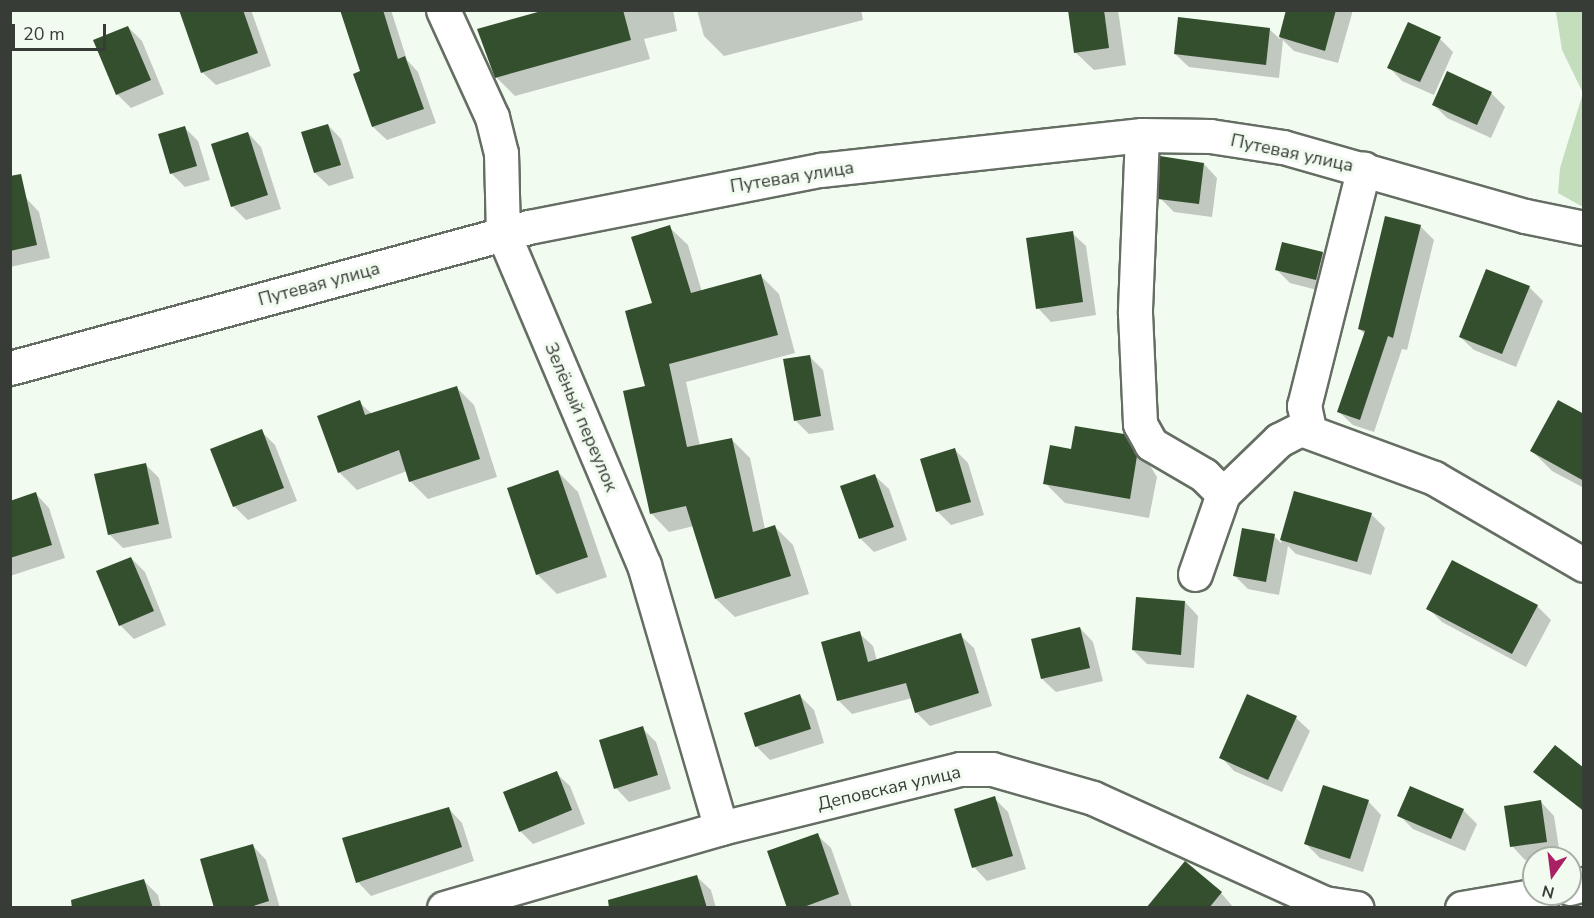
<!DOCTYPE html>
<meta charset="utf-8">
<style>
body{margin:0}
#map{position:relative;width:1594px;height:918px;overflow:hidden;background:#f1fbef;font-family:"Nunito Sans",sans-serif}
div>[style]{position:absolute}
.green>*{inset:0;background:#c3ddbd}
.shadow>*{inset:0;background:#0003}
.building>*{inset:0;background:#344f2e}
.roads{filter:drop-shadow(2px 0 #656e63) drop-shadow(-2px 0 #656e63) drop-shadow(0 2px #656e63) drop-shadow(0 -2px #656e63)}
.minor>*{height:33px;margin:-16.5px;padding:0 16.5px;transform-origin:16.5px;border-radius:16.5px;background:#fff}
span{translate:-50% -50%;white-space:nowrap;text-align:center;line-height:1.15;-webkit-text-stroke:6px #f1fbef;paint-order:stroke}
.street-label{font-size:18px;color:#383c37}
.frame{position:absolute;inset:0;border:12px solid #383c37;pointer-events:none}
.north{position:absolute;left:1522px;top:846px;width:60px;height:60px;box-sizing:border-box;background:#f1fbef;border:2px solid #a7afa5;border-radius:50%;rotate:194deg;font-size:16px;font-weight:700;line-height:24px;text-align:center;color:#383c37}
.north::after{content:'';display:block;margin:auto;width:21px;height:27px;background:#a92065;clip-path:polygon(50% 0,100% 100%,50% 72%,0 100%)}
.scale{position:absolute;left:12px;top:24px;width:94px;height:27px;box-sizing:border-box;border:3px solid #383c37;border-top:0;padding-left:8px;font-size:18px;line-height:21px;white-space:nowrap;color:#383c37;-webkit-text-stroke:4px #f1fbef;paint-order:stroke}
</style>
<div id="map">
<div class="green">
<div style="clip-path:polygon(1584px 11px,1584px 207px,1583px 207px,1558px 193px,1560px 168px,1583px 93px,1562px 50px,1556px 12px)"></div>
</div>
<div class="shadow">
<div style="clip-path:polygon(188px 10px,251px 10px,271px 66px,216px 85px,202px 72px)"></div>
<div style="clip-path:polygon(342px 10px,391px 10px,407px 60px,418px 72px,436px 123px,387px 140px,373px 127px,362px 72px)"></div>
<div style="clip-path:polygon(551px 10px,673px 10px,677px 31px,644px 39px,650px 59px,515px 96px,496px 77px)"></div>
<div style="clip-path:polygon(697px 10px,861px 10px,863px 20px,724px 56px,704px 36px)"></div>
<div style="clip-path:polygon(1069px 10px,1118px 10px,1126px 65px,1094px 70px,1076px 53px)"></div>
<div style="clip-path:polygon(1288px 10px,1353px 10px,1338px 63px,1294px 51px,1283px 40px,1279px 78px,1189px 67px,1175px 54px,1269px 29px,1280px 39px)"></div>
<div style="clip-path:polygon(128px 27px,142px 41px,164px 94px,131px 108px,117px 94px)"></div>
<div style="clip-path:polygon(1440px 39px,1453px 52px,1434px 95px,1402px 81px,1389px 67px)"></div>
<div style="clip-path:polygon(1491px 93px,1505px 107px,1491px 138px,1447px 118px,1433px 104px)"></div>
<div style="clip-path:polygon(328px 125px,341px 139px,354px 178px,329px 186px,315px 173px)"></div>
<div style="clip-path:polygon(184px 127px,198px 141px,210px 180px,185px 187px,171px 173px)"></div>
<div style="clip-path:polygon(248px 133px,261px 147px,281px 209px,246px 220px,232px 206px)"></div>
<div style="clip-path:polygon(1204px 164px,1217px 178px,1212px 217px,1174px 212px,1160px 198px)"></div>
<div style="clip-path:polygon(26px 198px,39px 212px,50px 258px,10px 267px,10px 201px)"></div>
<div style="clip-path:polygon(1420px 226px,1434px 240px,1407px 350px,1402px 349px,1374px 432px,1353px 425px,1339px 412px,1365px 334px,1359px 329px)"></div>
<div style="clip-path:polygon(669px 227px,688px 245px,702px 292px,761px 276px,779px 294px,795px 353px,686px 382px,700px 446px,731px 439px,750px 458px,765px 529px,775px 527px,793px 545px,809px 594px,735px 617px,716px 599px,694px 526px,669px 532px,651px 513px,647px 387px,654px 305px)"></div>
<div style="clip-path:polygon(1072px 233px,1086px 246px,1096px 315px,1051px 322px,1038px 308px)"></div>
<div style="clip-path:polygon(1322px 253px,1335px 267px,1329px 293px,1290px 283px,1276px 269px)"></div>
<div style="clip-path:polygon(1529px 287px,1543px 301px,1516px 367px,1474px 350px,1460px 337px)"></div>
<div style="clip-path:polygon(809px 356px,823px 370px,834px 430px,809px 434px,796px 421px)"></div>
<div style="clip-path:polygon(456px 387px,474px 405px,497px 477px,428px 499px,410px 481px,407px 471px,357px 490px,339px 472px,359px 402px,372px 414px)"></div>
<div style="clip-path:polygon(1584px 416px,1584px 488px,1552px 471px,1532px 451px)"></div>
<div style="clip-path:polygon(261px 431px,275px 445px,297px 501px,248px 520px,234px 506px)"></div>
<div style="clip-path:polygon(1123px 435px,1144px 456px,1157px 477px,1149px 518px,1065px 503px,1045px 483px,1072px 451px)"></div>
<div style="clip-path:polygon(955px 450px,968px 463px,984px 515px,951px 525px,937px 511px)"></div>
<div style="clip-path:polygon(145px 464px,159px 478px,172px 538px,123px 548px,109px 534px)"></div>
<div style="clip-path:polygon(558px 472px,578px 492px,607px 577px,557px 594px,537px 574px)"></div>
<div style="clip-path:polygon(875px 476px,889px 489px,907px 540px,874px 552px,860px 538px)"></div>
<div style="clip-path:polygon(1295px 492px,1371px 514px,1385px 528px,1371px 575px,1296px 554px,1288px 546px,1279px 595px,1248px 589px,1235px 576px,1274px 536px,1281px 543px)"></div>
<div style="clip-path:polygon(36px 494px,49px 508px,65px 558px,10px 576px,10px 502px)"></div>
<div style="clip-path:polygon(131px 558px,145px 572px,166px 625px,134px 639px,120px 625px)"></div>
<div style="clip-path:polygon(1185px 602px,1198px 616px,1194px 668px,1147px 664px,1133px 650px)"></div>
<div style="clip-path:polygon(1537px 606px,1551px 620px,1526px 667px,1442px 622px,1428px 608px)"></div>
<div style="clip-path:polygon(1080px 628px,1093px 642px,1103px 681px,1056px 692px,1042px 679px)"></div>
<div style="clip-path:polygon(859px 633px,873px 646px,877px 661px,960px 635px,974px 648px,992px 706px,930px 726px,916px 712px,912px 698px,852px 714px,839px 701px,823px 643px)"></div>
<div style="clip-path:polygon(800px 696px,814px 710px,824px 743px,770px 760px,756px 746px)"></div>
<div style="clip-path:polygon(1296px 718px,1310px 731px,1282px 792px,1234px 771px,1221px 757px)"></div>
<div style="clip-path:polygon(642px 728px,656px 742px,671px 789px,629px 802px,616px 788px)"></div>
<div style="clip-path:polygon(1584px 769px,1584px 812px,1535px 771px)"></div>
<div style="clip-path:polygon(556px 773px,570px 786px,585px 824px,533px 844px,520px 831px)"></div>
<div style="clip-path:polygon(994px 798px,1008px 812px,1026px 869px,987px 881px,974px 867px)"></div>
<div style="clip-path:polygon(1368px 801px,1381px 815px,1363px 872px,1320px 858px,1306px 844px)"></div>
<div style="clip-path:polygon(1541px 802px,1554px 816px,1560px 855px,1525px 860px,1512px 846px)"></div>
<div style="clip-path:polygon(449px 809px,462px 823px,474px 861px,371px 896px,358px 882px)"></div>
<div style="clip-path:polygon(1463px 810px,1477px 824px,1465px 851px,1413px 829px,1399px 815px)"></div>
<div style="clip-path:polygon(817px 835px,831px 848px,852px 907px,789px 908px)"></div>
<div style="clip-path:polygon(253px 846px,266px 860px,280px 908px,216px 908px)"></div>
<div style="clip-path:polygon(1185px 863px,1221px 893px,1234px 908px,1161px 908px)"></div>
<div style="clip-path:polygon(697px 877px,711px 890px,716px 908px,653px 908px)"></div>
<div style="clip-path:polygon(144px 881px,158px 895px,161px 908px,94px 908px)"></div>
</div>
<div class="building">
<div style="clip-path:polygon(179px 10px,243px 10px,258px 53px,201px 73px)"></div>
<div style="clip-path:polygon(340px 10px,383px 10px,398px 59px,405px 56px,424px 109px,372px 127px,353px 74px,360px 71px)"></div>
<div style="clip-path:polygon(545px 10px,623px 10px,631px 40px,495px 78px,477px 29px)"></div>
<div style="clip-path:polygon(1068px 10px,1104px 10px,1109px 48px,1074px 53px)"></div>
<div style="clip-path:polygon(1286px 10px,1336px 10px,1325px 51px,1279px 37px)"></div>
<div style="clip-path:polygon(1178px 17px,1270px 28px,1266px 65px,1174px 54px)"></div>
<div style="clip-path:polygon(1408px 22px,1441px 37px,1420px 82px,1387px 68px)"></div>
<div style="clip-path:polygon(128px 26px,151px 80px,116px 95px,93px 40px)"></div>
<div style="clip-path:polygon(1447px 71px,1492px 92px,1477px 125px,1432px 105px)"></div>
<div style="clip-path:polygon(328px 124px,341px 165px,314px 173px,301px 132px)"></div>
<div style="clip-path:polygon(185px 126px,197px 166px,170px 174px,158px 134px)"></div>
<div style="clip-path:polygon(248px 132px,268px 195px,231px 207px,211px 144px)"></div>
<div style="clip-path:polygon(1160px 156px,1204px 163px,1199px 204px,1158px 199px)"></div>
<div style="clip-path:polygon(21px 174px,37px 245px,10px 251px,10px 176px)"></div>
<div style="clip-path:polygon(1385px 216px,1421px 225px,1393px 338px,1388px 336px,1360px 420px,1337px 412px,1365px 331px,1358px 329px)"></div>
<div style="clip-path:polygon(670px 225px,691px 293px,761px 274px,778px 335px,669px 364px,687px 447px,732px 438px,753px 532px,775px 525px,791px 576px,715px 599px,686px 506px,650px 514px,623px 391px,645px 386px,625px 311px,652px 303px,631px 237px)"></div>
<div style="clip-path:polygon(1073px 231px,1083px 302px,1036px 309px,1026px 238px)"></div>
<div style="clip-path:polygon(1282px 242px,1323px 252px,1316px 280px,1275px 270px)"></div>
<div style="clip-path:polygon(1486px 269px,1530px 286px,1502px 354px,1459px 337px)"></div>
<div style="clip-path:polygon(810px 355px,821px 416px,794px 421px,783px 359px)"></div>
<div style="clip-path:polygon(457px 386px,480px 459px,409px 482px,399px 450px,338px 473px,317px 416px,360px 400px,365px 415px)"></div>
<div style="clip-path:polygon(1558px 400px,1584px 414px,1584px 481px,1530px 451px)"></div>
<div style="clip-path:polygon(1075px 426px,1124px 434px,1137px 456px,1130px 499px,1043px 484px,1050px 445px,1071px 449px)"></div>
<div style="clip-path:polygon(262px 429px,284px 488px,233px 507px,210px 449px)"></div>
<div style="clip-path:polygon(955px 448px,971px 502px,936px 512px,920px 459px)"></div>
<div style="clip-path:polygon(146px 463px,159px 524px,108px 535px,94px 474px)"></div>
<div style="clip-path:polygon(558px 470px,588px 557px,536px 575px,507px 488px)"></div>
<div style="clip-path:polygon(875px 474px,894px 527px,859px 539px,840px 486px)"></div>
<div style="clip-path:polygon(1294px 491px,1372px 513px,1357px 562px,1280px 540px)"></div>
<div style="clip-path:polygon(36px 492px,52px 545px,10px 558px,10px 501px)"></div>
<div style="clip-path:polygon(1242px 528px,1275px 534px,1266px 582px,1233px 576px)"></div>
<div style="clip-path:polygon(131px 557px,154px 611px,119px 626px,96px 571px)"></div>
<div style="clip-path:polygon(1452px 560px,1538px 605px,1512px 654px,1426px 609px)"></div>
<div style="clip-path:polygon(1136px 597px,1185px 601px,1181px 655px,1132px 650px)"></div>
<div style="clip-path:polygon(1080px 627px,1090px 668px,1041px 679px,1031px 639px)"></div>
<div style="clip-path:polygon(860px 631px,868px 662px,961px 633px,979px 693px,915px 713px,906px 683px,837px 701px,821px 642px)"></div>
<div style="clip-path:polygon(800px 694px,811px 729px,755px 747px,744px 713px)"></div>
<div style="clip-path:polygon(1247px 694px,1297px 716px,1268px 780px,1219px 758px)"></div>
<div style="clip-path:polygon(643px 726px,658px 775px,614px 789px,599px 740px)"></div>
<div style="clip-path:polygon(1555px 745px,1584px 768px,1584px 811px,1533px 772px)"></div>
<div style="clip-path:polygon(557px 771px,572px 810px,519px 832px,503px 792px)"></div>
<div style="clip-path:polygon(1323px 785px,1369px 800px,1350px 859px,1304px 844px)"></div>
<div style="clip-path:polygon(1410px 786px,1464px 809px,1451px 839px,1397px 816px)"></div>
<div style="clip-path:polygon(995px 796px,1013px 856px,972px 868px,954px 809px)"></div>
<div style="clip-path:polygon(1541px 800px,1547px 842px,1510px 847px,1504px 806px)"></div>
<div style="clip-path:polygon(449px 807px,462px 847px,356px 883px,342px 838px)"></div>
<div style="clip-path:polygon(818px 833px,839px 894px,801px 908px,787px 908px,767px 851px)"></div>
<div style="clip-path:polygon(253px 844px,269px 901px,247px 908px,214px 908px,200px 859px)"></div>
<div style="clip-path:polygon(1185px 861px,1222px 892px,1209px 908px,1146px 908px)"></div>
<div style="clip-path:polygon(697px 875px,707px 908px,609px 908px,608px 900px)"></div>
<div style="clip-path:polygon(144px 879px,153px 908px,72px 908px,71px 900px)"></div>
</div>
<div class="roads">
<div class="minor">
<div style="left:443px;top:10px;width:118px;rotate:65.4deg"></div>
<div style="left:492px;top:117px;width:37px;rotate:76deg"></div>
<div style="left:501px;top:153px;width:80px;rotate:88.6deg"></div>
<div style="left:503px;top:233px;width:361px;rotate:67deg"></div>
<div style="left:644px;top:565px;width:274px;rotate:73.7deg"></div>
<div style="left:1142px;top:135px;width:178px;rotate:92.3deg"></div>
<div style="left:1135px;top:313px;width:111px;rotate:87.4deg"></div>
<div style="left:1140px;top:424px;width:23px;rotate:61deg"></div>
<div style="left:1151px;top:444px;width:61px;rotate:30.3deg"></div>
<div style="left:1204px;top:475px;width:27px;rotate:45deg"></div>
<div style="left:10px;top:368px;width:538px;rotate:-15.2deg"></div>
<div style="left:529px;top:227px;width:297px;rotate:-11.1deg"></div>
<div style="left:820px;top:170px;width:324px;rotate:-6.2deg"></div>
<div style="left:1142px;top:135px;width:68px;rotate:0.8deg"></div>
<div style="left:1210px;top:136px;width:74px;rotate:8.6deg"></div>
<div style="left:1283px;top:147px;width:252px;rotate:15.9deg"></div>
<div style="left:1525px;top:216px;width:60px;rotate:11.5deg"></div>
<div style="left:1309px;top:429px;width:24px;rotate:-102deg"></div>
<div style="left:1304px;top:406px;width:245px;rotate:-75.9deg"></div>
<div style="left:1195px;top:574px;width:85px;rotate:-70.7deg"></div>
<div style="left:1223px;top:494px;width:78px;rotate:-44deg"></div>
<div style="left:1279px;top:440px;width:25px;rotate:-27deg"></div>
<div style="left:1301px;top:429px;width:142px;rotate:20.2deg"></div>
<div style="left:1434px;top:478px;width:173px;rotate:30.1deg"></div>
<div style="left:1570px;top:888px;width:15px;rotate:-16deg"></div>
<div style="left:444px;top:908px;width:288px;rotate:-16.1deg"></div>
<div style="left:721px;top:828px;width:246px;rotate:-13.9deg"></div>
<div style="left:960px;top:769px;width:32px"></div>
<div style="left:992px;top:769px;width:105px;rotate:16deg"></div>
<div style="left:1093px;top:798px;width:254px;rotate:24.4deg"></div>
<div style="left:1324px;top:903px;width:33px;rotate:9deg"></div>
<div style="left:1462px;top:908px;width:83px;rotate:-9.7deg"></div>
</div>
</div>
<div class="street-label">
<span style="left:1292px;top:153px;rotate:12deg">Путевая улица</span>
<span style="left:792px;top:177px;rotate:-9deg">Путевая улица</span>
<span style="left:319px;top:284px;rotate:-15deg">Путевая улица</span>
<span style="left:581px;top:417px;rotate:67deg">Зелёный переулок</span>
<span style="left:889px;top:788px;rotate:-13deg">Деповская улица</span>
</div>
<div class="frame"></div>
<div class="north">N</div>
<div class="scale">20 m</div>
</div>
